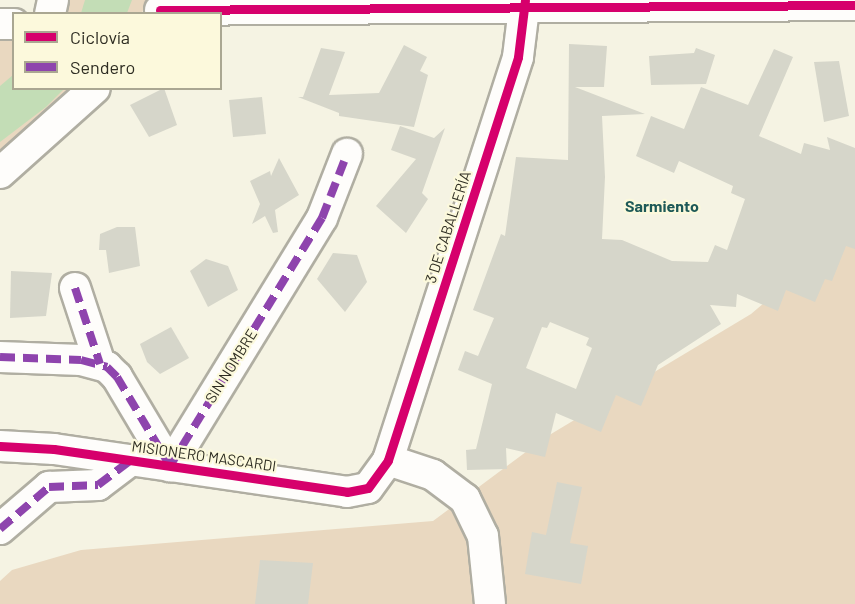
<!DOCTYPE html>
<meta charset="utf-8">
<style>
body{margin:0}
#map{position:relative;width:855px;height:604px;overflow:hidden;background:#f5f3e3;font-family:Barlow,sans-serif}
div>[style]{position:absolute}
.green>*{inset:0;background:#e9d8c0}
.water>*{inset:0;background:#c3ddb6}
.building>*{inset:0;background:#d6d6ca}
.roads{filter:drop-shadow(2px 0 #b0aea2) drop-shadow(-2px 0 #b0aea2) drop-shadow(0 2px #b0aea2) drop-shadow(0 -2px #b0aea2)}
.minor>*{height:30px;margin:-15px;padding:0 15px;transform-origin:15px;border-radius:15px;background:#fefdfb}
.quiet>*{height:8px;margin-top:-4px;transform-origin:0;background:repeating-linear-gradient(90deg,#8e44ad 0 15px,transparent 0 23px)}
.cycleway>*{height:9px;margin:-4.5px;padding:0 4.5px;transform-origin:4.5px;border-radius:4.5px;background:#d6006c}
span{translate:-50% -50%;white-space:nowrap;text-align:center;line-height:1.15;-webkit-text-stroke:4.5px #fcf9dc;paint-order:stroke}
.street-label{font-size:15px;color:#2e2d22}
.neighbourhood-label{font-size:16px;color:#1e5957;font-weight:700}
.legend{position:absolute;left:12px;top:12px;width:210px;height:78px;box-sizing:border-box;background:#fcf9dc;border:2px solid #aaa792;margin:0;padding:8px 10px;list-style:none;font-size:18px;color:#2e2d22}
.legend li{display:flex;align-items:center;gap:12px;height:30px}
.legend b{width:30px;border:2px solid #aaa792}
</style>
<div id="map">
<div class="green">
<div style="clip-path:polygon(63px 0,147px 0,142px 13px,63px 14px)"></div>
<div style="clip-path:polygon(0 40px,13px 40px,14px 88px,73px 89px,0 156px)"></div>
<div style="clip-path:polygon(855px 225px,855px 604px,0 604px,0 581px,12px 570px,81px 550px,433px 521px,546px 437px,751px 314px)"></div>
</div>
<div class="water">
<div style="clip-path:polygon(85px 0,132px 0,127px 13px,81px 13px)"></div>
<div style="clip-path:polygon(13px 75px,14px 88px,64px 89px,46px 107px,0 142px,0 86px)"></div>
</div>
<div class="building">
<div style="clip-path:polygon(evenodd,569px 44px,607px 46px,604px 87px,575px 87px,645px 114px,602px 116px,605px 177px,602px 239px,622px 240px,672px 261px,708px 262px,715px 245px,727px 250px,745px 199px,731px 193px,733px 186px,679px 161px,674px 173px,636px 156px,651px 116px,684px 129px,701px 87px,748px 105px,774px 49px,793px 57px,759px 136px,801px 154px,804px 143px,830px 150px,827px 137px,855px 148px,855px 249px,846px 246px,832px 281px,825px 279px,815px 302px,786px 290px,778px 311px,737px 294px,736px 307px,710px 305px,721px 324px,658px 365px,641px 406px,616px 395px,601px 432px,556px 413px,545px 457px,506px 448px,507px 469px,467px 470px,466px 450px,476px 449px,492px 384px,458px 370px,465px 351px,478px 356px,494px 318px,473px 310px,501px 234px,505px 236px,516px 157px,568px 160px,569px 44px,550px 322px,589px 338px,586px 345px,592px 348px,576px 389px,526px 368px,542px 327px,547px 328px,550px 322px)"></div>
<div style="clip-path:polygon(404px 45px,427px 57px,420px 71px,428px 75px,414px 127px,339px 116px,339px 113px,298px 97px,303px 97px,321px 48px,345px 52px,329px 95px,379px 93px)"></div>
<div style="clip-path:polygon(696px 48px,715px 55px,706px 84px,651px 85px,649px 56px,694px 53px)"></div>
<div style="clip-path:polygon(839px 61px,849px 116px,824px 122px,814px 62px)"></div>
<div style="clip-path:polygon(164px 88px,177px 125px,149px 137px,130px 105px)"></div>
<div style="clip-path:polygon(262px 97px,266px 134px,233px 137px,229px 100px)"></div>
<div style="clip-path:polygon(400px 126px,434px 138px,445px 128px,422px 193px,428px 199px,406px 233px,376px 206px,416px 159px,391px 150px)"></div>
<div style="clip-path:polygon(279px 158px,299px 195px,275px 210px,278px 232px,273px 233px,265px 216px,252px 224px,260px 204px,250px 181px,270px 171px,271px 176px)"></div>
<div style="clip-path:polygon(117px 227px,135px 227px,140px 266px,109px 273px,106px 250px,99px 250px,100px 234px)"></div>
<div style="clip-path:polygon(333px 253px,357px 255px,367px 282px,345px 312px,317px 279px)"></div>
<div style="clip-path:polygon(206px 259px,228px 266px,238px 290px,208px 307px,190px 271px)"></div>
<div style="clip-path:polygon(11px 271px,52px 273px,46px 316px,10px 318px)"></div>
<div style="clip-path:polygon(171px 327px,189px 358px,160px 374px,147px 362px,140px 344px)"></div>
<div style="clip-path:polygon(557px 482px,582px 487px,570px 543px,588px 546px,581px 584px,525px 574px,532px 532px,546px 535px)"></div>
<div style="clip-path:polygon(260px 560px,313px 563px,308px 604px,255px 604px)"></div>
</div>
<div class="roads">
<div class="minor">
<div style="left:160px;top:10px;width:695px;rotate:-0.41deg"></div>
<div style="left:50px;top:14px;width:14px;rotate:-78deg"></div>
<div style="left:0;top:24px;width:14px"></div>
<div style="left:0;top:173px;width:127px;rotate:-41.8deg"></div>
<div style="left:75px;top:288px;width:80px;rotate:71.8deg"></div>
<div style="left:0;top:357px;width:81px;rotate:2.1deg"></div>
<div style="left:81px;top:360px;width:27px;rotate:15deg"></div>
<div style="left:107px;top:367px;width:14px;rotate:45deg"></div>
<div style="left:117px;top:377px;width:104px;rotate:59.2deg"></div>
<div style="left:0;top:446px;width:54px;rotate:3.2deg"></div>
<div style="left:54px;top:449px;width:296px;rotate:8.3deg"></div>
<div style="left:347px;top:492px;width:21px;rotate:-11deg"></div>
<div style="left:368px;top:488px;width:34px;rotate:-54deg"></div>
<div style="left:388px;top:460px;width:423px;rotate:-72.1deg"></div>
<div style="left:518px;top:57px;width:57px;rotate:-83deg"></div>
<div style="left:388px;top:460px;width:47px;rotate:18.4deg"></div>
<div style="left:433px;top:475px;width:40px;rotate:37deg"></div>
<div style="left:465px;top:499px;width:41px;rotate:64.1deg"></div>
<div style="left:483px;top:536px;width:68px;rotate:84.1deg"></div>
<div style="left:170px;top:466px;width:291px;rotate:-58.5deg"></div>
<div style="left:322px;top:218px;width:69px;rotate:-68.7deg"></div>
<div style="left:0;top:529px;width:65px;rotate:-40.6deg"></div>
<div style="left:49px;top:487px;width:49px;rotate:-2.3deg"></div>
<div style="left:98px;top:485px;width:41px;rotate:-37.1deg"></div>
</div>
</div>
<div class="quiet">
<div style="left:75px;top:288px;width:80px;rotate:71.8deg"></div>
<div style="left:0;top:357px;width:81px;rotate:2.1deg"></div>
<div style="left:81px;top:360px;width:27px;rotate:15deg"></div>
<div style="left:107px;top:367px;width:14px;rotate:45deg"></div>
<div style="left:117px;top:377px;width:104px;rotate:59.2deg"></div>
<div style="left:170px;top:466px;width:291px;rotate:-58.5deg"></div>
<div style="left:322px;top:218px;width:69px;rotate:-68.7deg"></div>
<div style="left:0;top:529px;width:65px;rotate:-40.6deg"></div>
<div style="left:49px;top:487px;width:49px;rotate:-2.3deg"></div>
<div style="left:98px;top:485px;width:41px;rotate:-37.1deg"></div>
</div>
<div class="cycleway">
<div style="left:160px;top:10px;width:695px;rotate:-0.41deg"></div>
<div style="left:0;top:446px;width:54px;rotate:3.2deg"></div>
<div style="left:54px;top:449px;width:296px;rotate:8.3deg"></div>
<div style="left:347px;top:492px;width:21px;rotate:-11deg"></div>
<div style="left:368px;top:488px;width:34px;rotate:-54deg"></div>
<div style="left:388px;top:460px;width:423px;rotate:-72.1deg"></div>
<div style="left:518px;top:57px;width:57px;rotate:-83deg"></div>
</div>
<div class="street-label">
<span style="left:448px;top:227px;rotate:-72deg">3 DE CABALLERÍA</span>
<span style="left:231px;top:366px;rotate:-58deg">SIN NOMBRE</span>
<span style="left:204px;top:456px;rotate:8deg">MISIONERO MASCARDI</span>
</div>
<div class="neighbourhood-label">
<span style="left:662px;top:206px">Sarmiento</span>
</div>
<ul class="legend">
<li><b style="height:8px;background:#d6006c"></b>Ciclovía</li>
<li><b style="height:8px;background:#8e44ad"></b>Sendero</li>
</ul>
</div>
